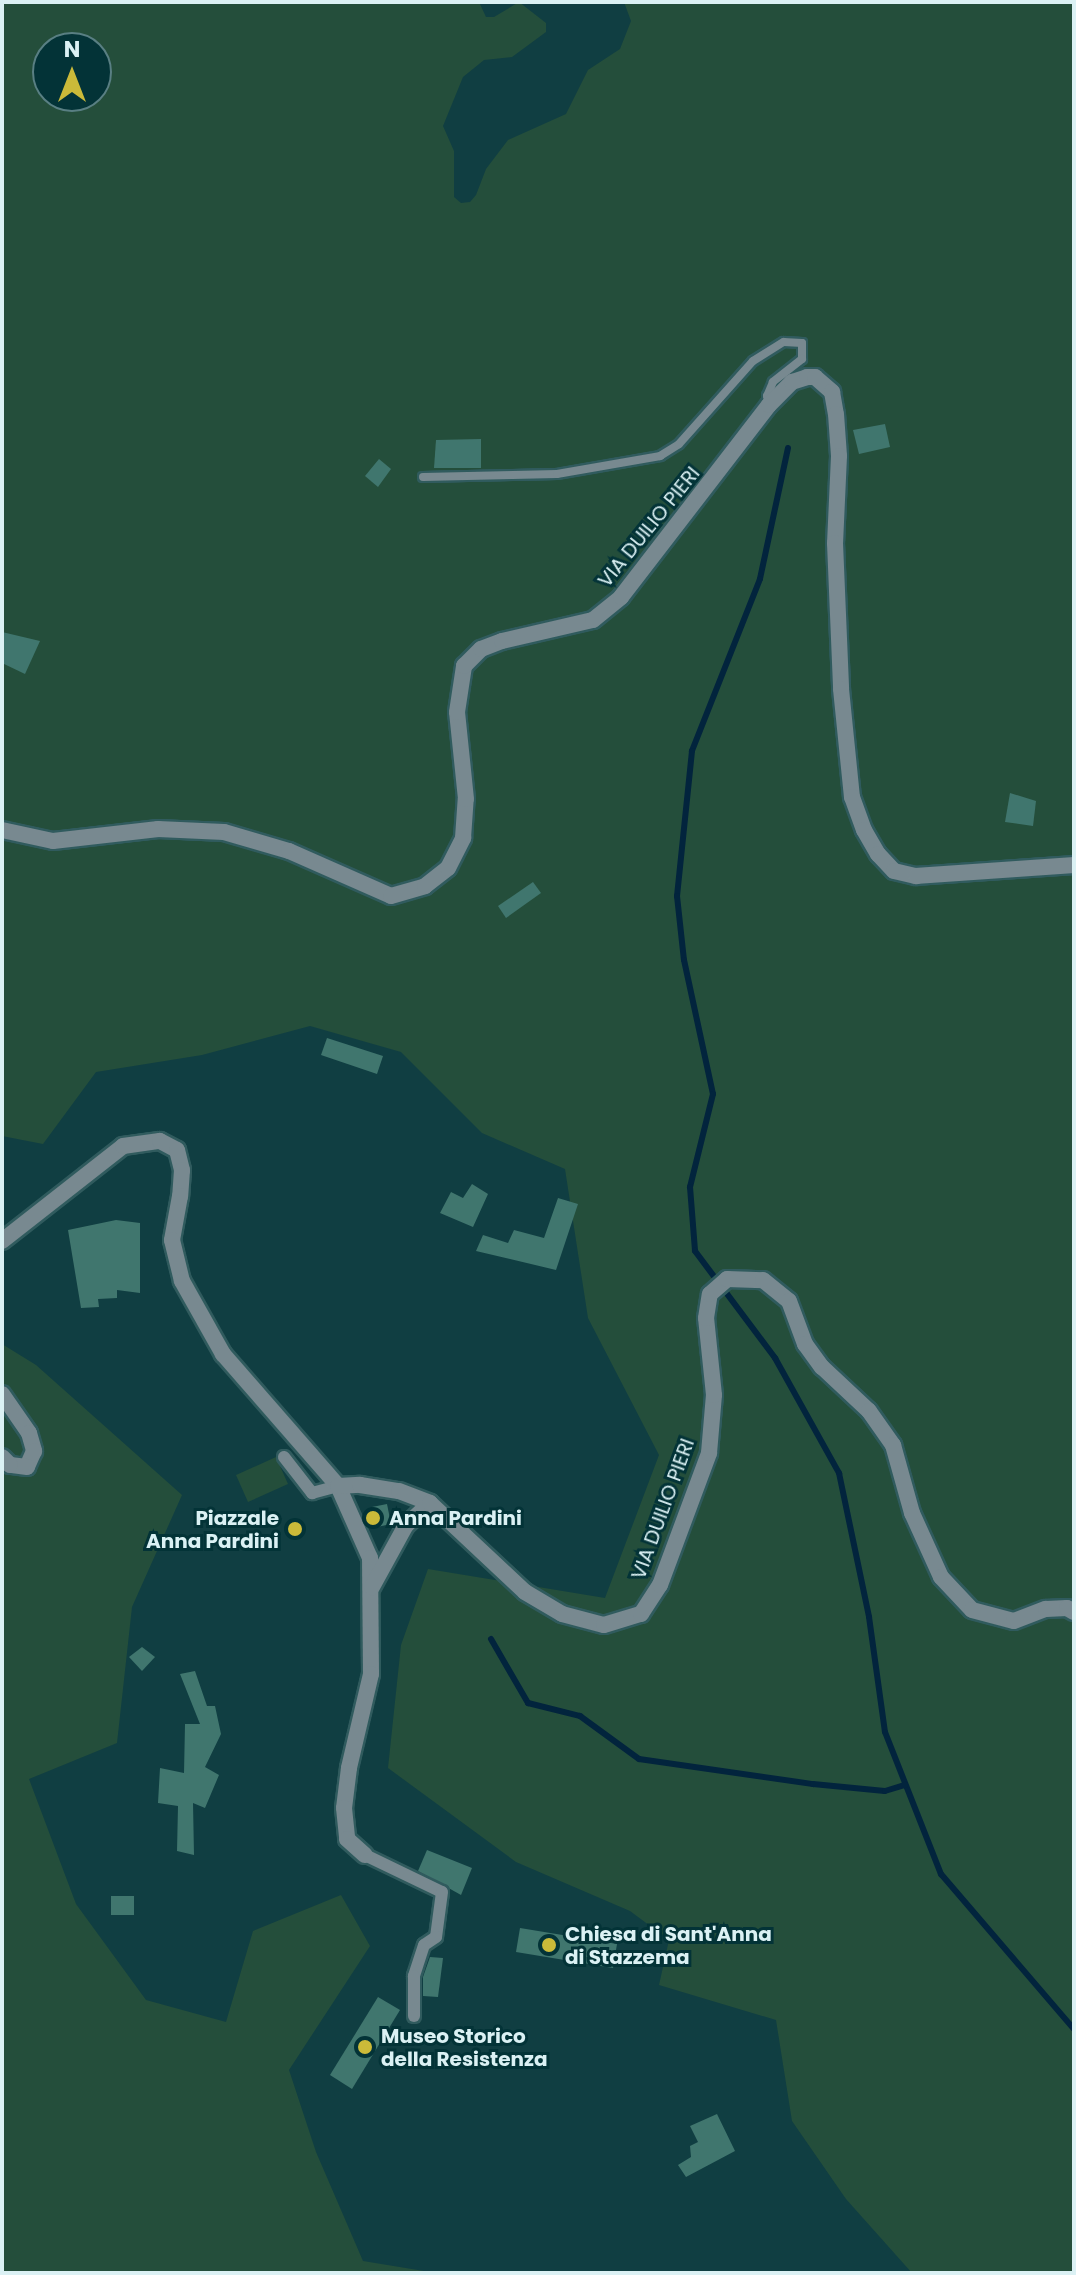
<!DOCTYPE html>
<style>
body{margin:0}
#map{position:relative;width:1076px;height:2275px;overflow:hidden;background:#103e42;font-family:Poppins,sans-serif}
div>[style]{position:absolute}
.green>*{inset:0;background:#244e3b}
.stream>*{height:6px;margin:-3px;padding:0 3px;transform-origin:3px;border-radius:3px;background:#02243d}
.building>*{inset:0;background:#40766e}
.roads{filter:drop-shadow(2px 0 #305b5e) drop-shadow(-2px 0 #305b5e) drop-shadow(0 2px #305b5e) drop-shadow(0 -2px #305b5e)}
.service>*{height:8px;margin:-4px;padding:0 4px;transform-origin:4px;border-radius:4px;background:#788990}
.pedestrian>*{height:12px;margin:-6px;padding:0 6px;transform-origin:6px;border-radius:6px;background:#788990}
.minor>*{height:16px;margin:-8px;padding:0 8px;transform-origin:8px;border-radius:8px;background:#788990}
.tertiary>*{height:16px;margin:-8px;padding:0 8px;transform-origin:8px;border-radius:8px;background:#788990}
.dots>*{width:22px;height:22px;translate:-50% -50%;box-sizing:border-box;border:4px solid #033337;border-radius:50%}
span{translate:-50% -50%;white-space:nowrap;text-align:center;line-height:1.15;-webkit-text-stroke:6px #033337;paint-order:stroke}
.street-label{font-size:20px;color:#dbf1f4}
.poi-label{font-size:20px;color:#dbf1f4;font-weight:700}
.right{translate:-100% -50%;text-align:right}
.left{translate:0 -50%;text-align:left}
.frame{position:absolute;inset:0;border:4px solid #dbf1f4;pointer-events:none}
.north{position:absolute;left:32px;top:32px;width:80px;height:80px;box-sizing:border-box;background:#033337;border:2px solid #597f83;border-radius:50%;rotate:0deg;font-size:22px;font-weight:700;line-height:32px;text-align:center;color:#dbf1f4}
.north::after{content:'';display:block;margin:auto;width:28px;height:36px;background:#cbba39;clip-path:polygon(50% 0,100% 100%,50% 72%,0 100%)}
</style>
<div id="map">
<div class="green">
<div style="clip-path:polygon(evenodd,2px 2px,479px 2px,486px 17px,494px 17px,519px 2px,546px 23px,546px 32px,512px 57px,484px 60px,463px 77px,443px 126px,454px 151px,454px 197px,461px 203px,470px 202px,476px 195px,486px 169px,508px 140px,566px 114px,588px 70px,620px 49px,631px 21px,624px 2px,1074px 2px,1074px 2273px,912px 2273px,846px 2199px,792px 2121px,776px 2020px,659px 1985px,669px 1940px,630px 1911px,516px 1862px,388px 1768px,401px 1645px,428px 1569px,605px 1598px,659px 1455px,588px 1318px,565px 1169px,482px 1133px,401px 1052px,310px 1026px,202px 1055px,96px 1072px,43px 1144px,2px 1136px,2px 2px,48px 48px,96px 48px,96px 96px,48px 96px,48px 48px)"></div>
<div style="clip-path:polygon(2px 1344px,36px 1365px,182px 1495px,132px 1607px,117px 1743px,29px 1779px,76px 1904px,146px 2000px,226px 2022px,253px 1931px,341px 1895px,370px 1946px,289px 2070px,316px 2152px,363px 2261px,436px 2273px,2px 2273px)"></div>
<div style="clip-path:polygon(276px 1457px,288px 1484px,248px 1502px,236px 1475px)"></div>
</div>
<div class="stream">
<div style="left:788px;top:448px;width:134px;rotate:102.1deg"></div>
<div style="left:760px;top:579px;width:185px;rotate:111.6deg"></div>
<div style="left:692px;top:751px;width:146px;rotate:95.9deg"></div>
<div style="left:677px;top:896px;width:64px;rotate:83.8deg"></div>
<div style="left:684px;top:960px;width:137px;rotate:77.8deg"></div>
<div style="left:713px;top:1094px;width:96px;rotate:103.9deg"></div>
<div style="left:690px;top:1187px;width:64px;rotate:85.5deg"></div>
<div style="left:695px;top:1251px;width:134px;rotate:53.2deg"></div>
<div style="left:775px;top:1358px;width:132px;rotate:60.9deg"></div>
<div style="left:839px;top:1473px;width:147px;rotate:78.2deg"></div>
<div style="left:869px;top:1617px;width:116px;rotate:82.1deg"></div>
<div style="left:885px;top:1732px;width:153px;rotate:68.5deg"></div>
<div style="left:941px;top:1874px;width:204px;rotate:49.4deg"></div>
<div style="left:491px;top:1639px;width:74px;rotate:60deg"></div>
<div style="left:528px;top:1703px;width:54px;rotate:14deg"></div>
<div style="left:580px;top:1716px;width:73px;rotate:36.1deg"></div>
<div style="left:639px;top:1759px;width:176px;rotate:8.2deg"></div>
<div style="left:813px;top:1784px;width:72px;rotate:5.6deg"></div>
<div style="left:885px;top:1791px;width:21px;rotate:-17deg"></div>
</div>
<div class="building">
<div style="clip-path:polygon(885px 424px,890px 447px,859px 454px,853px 430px)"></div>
<div style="clip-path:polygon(481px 439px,481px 468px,434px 468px,436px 440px)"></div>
<div style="clip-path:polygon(379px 459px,391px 469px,378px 487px,365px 476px)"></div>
<div style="clip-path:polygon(2px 632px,40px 641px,25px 674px,2px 663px)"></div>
<div style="clip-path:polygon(1010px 793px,1036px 801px,1033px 826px,1005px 822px)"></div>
<div style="clip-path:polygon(533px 882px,541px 893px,506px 918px,498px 906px)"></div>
<div style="clip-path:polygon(327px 1038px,383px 1056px,377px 1074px,321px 1055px)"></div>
<div style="clip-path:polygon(472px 1184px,488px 1194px,473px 1227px,440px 1213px,451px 1192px,463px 1198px)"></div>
<div style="clip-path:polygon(558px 1198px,578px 1204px,556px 1270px,476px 1251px,483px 1235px,508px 1243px,514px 1230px,544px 1238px)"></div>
<div style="clip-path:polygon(116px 1220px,140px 1223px,140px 1293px,117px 1290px,117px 1298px,98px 1299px,99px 1307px,81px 1308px,68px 1230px)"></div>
<div style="clip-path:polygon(387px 1504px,391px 1524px,377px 1527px,372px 1507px)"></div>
<div style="clip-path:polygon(142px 1647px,155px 1657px,142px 1671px,129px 1657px)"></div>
<div style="clip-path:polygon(195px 1671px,207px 1706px,215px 1706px,221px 1734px,205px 1767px,219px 1775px,205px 1808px,193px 1803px,194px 1855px,177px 1851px,178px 1806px,158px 1803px,160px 1768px,184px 1773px,185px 1724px,200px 1724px,180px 1674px)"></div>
<div style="clip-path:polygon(427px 1850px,472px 1868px,461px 1895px,418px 1871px)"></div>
<div style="clip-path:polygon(111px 1896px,134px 1896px,134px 1915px,111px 1915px)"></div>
<div style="clip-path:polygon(520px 1928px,617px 1944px,613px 1968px,516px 1952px)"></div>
<div style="clip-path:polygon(430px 1957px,443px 1958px,438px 1997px,423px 1996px,423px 1977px)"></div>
<div style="clip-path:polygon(378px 1997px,400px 2010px,352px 2089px,330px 2075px)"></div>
<div style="clip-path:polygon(717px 2114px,735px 2151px,686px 2177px,678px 2165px,691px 2157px,690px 2146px,698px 2142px,690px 2126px)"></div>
</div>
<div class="roads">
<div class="service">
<div style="left:423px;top:477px;width:134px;rotate:-1.3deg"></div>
<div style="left:557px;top:474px;width:105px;rotate:-9.9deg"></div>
<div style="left:660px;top:456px;width:22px;rotate:-32deg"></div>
<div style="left:679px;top:444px;width:111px;rotate:-48.3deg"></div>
<div style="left:753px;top:361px;width:36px;rotate:-32deg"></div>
<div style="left:784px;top:342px;width:18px;rotate:3deg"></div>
<div style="left:802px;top:343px;width:16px;rotate:90deg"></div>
<div style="left:802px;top:359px;width:37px;rotate:142deg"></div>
<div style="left:773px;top:382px;width:15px;rotate:113deg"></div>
<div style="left:767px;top:396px;width:8px;rotate:76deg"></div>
</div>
<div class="pedestrian">
<div style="left:284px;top:1457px;width:46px;rotate:52.1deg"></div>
<div style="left:312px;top:1493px;width:27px;rotate:-15deg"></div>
<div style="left:365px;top:1855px;width:85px;rotate:25.7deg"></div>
<div style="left:442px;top:1892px;width:45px;rotate:97.6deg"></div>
<div style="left:436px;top:1937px;width:14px;rotate:146deg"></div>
<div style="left:424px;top:1945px;width:33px;rotate:108deg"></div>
<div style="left:414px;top:1976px;width:40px;rotate:90deg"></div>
</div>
<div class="minor">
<div style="left:2px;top:830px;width:52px;rotate:12.2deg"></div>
<div style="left:53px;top:841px;width:106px;rotate:-6.5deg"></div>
<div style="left:158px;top:829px;width:66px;rotate:2.6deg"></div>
<div style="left:224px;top:832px;width:68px;rotate:16.3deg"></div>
<div style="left:289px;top:851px;width:111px;rotate:23.8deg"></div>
<div style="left:391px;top:896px;width:35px;rotate:-16deg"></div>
<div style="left:425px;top:886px;width:29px;rotate:-38deg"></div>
<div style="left:448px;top:868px;width:34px;rotate:-63deg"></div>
<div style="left:463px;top:838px;width:39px;rotate:-86deg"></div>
<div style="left:466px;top:799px;width:87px;rotate:-95.9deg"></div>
<div style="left:457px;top:712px;width:47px;rotate:-81.3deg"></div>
<div style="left:464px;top:666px;width:24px;rotate:-45deg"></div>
<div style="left:481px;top:649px;width:22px;rotate:-21deg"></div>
<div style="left:502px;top:641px;width:93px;rotate:-13deg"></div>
<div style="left:593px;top:620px;width:36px;rotate:-39deg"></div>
<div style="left:621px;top:597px;width:242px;rotate:-52.4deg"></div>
<div style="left:769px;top:405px;width:33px;rotate:-45deg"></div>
<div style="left:792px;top:382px;width:16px;rotate:-18deg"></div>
<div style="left:807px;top:377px;width:8px"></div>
<div style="left:815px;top:377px;width:23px;rotate:41deg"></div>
<div style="left:832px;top:392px;width:22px;rotate:80deg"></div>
<div style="left:836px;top:414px;width:42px;rotate:85.9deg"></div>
<div style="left:839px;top:456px;width:87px;rotate:92.6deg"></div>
<div style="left:835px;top:543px;width:146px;rotate:87.6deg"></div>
<div style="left:841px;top:689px;width:109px;rotate:84.2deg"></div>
<div style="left:852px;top:797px;width:35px;rotate:70deg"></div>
<div style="left:864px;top:830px;width:28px;rotate:60deg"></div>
<div style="left:878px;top:854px;width:23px;rotate:47deg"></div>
<div style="left:894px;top:871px;width:23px;rotate:13deg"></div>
<div style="left:916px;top:876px;width:158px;rotate:-4deg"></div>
<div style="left:2px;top:1241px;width:154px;rotate:-38.1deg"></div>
<div style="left:123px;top:1146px;width:37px;rotate:-8deg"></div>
<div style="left:160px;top:1141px;width:19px;rotate:28deg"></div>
<div style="left:177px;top:1150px;width:21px;rotate:76deg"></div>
<div style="left:182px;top:1170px;width:26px;rotate:94deg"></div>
<div style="left:180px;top:1196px;width:45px;rotate:100.3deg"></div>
<div style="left:172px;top:1240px;width:42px;rotate:76.3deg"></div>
<div style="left:182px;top:1281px;width:84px;rotate:60.7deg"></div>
<div style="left:223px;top:1354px;width:175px;rotate:48.9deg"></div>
<div style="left:338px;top:1486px;width:79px;rotate:66deg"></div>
<div style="left:370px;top:1558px;width:116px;rotate:89.5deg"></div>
<div style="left:371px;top:1674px;width:97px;rotate:103.2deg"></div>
<div style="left:349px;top:1768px;width:40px;rotate:97.1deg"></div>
<div style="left:344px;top:1808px;width:31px;rotate:84deg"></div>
<div style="left:347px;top:1839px;width:24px;rotate:42deg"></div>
<div style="left:2px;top:1394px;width:47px;rotate:55.3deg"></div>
<div style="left:29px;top:1433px;width:19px;rotate:74deg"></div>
<div style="left:34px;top:1451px;width:17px;rotate:114deg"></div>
<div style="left:27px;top:1467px;width:17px;rotate:-173deg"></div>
<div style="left:10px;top:1465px;width:11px;rotate:-135deg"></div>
<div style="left:338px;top:1486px;width:22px;rotate:-3deg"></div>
<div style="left:360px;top:1485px;width:39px;rotate:9deg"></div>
<div style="left:399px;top:1491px;width:33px;rotate:21deg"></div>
<div style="left:430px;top:1503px;width:33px;rotate:137deg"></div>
<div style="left:406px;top:1525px;width:71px;rotate:118.7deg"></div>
</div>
<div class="tertiary">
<div style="left:430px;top:1503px;width:130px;rotate:43.1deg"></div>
<div style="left:525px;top:1592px;width:43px;rotate:30.7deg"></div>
<div style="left:562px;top:1614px;width:43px;rotate:14.7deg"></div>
<div style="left:604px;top:1625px;width:39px;rotate:-17deg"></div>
<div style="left:641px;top:1614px;width:35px;rotate:-57deg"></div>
<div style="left:660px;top:1585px;width:141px;rotate:-69.6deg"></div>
<div style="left:709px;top:1453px;width:58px;rotate:-85.1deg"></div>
<div style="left:714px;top:1395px;width:77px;rotate:-95.9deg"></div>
<div style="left:706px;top:1318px;width:24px;rotate:-81deg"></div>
<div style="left:710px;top:1294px;width:23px;rotate:-41deg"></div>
<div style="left:727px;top:1279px;width:36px;rotate:2deg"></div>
<div style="left:763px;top:1280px;width:33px;rotate:39deg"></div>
<div style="left:789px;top:1301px;width:46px;rotate:69.6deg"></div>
<div style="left:805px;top:1344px;width:29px;rotate:54deg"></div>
<div style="left:822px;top:1367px;width:64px;rotate:43.1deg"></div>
<div style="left:869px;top:1411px;width:42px;rotate:54.8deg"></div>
<div style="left:893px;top:1445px;width:71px;rotate:74.4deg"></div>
<div style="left:912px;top:1513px;width:70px;rotate:65.6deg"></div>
<div style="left:941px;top:1577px;width:45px;rotate:46.8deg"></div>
<div style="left:972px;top:1610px;width:43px;rotate:14.7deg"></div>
<div style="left:1014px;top:1621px;width:34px;rotate:-21deg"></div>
<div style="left:1046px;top:1609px;width:21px;rotate:-3deg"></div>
<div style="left:1067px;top:1608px;width:8px;rotate:30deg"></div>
</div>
</div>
<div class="dots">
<div style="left:373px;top:1518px;background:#cbba39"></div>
<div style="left:295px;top:1529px;background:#cbba39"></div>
<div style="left:549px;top:1945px;background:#cbba39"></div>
<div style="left:365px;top:2047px;background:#cbba39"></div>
</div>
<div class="street-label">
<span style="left:649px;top:527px;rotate:-51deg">VIA DUILIO PIERI</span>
<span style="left:663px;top:1509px;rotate:-70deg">VIA DUILIO PIERI</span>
</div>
<div class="poi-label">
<span class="right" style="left:279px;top:1530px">Piazzale<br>Anna Pardini</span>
<span class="left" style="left:389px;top:1518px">Anna Pardini</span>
<span class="left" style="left:565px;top:1946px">Chiesa di Sant'Anna<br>di Stazzema</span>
<span class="left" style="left:381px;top:2048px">Museo Storico<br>della Resistenza</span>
</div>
<div class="frame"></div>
<div class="north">N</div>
</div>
